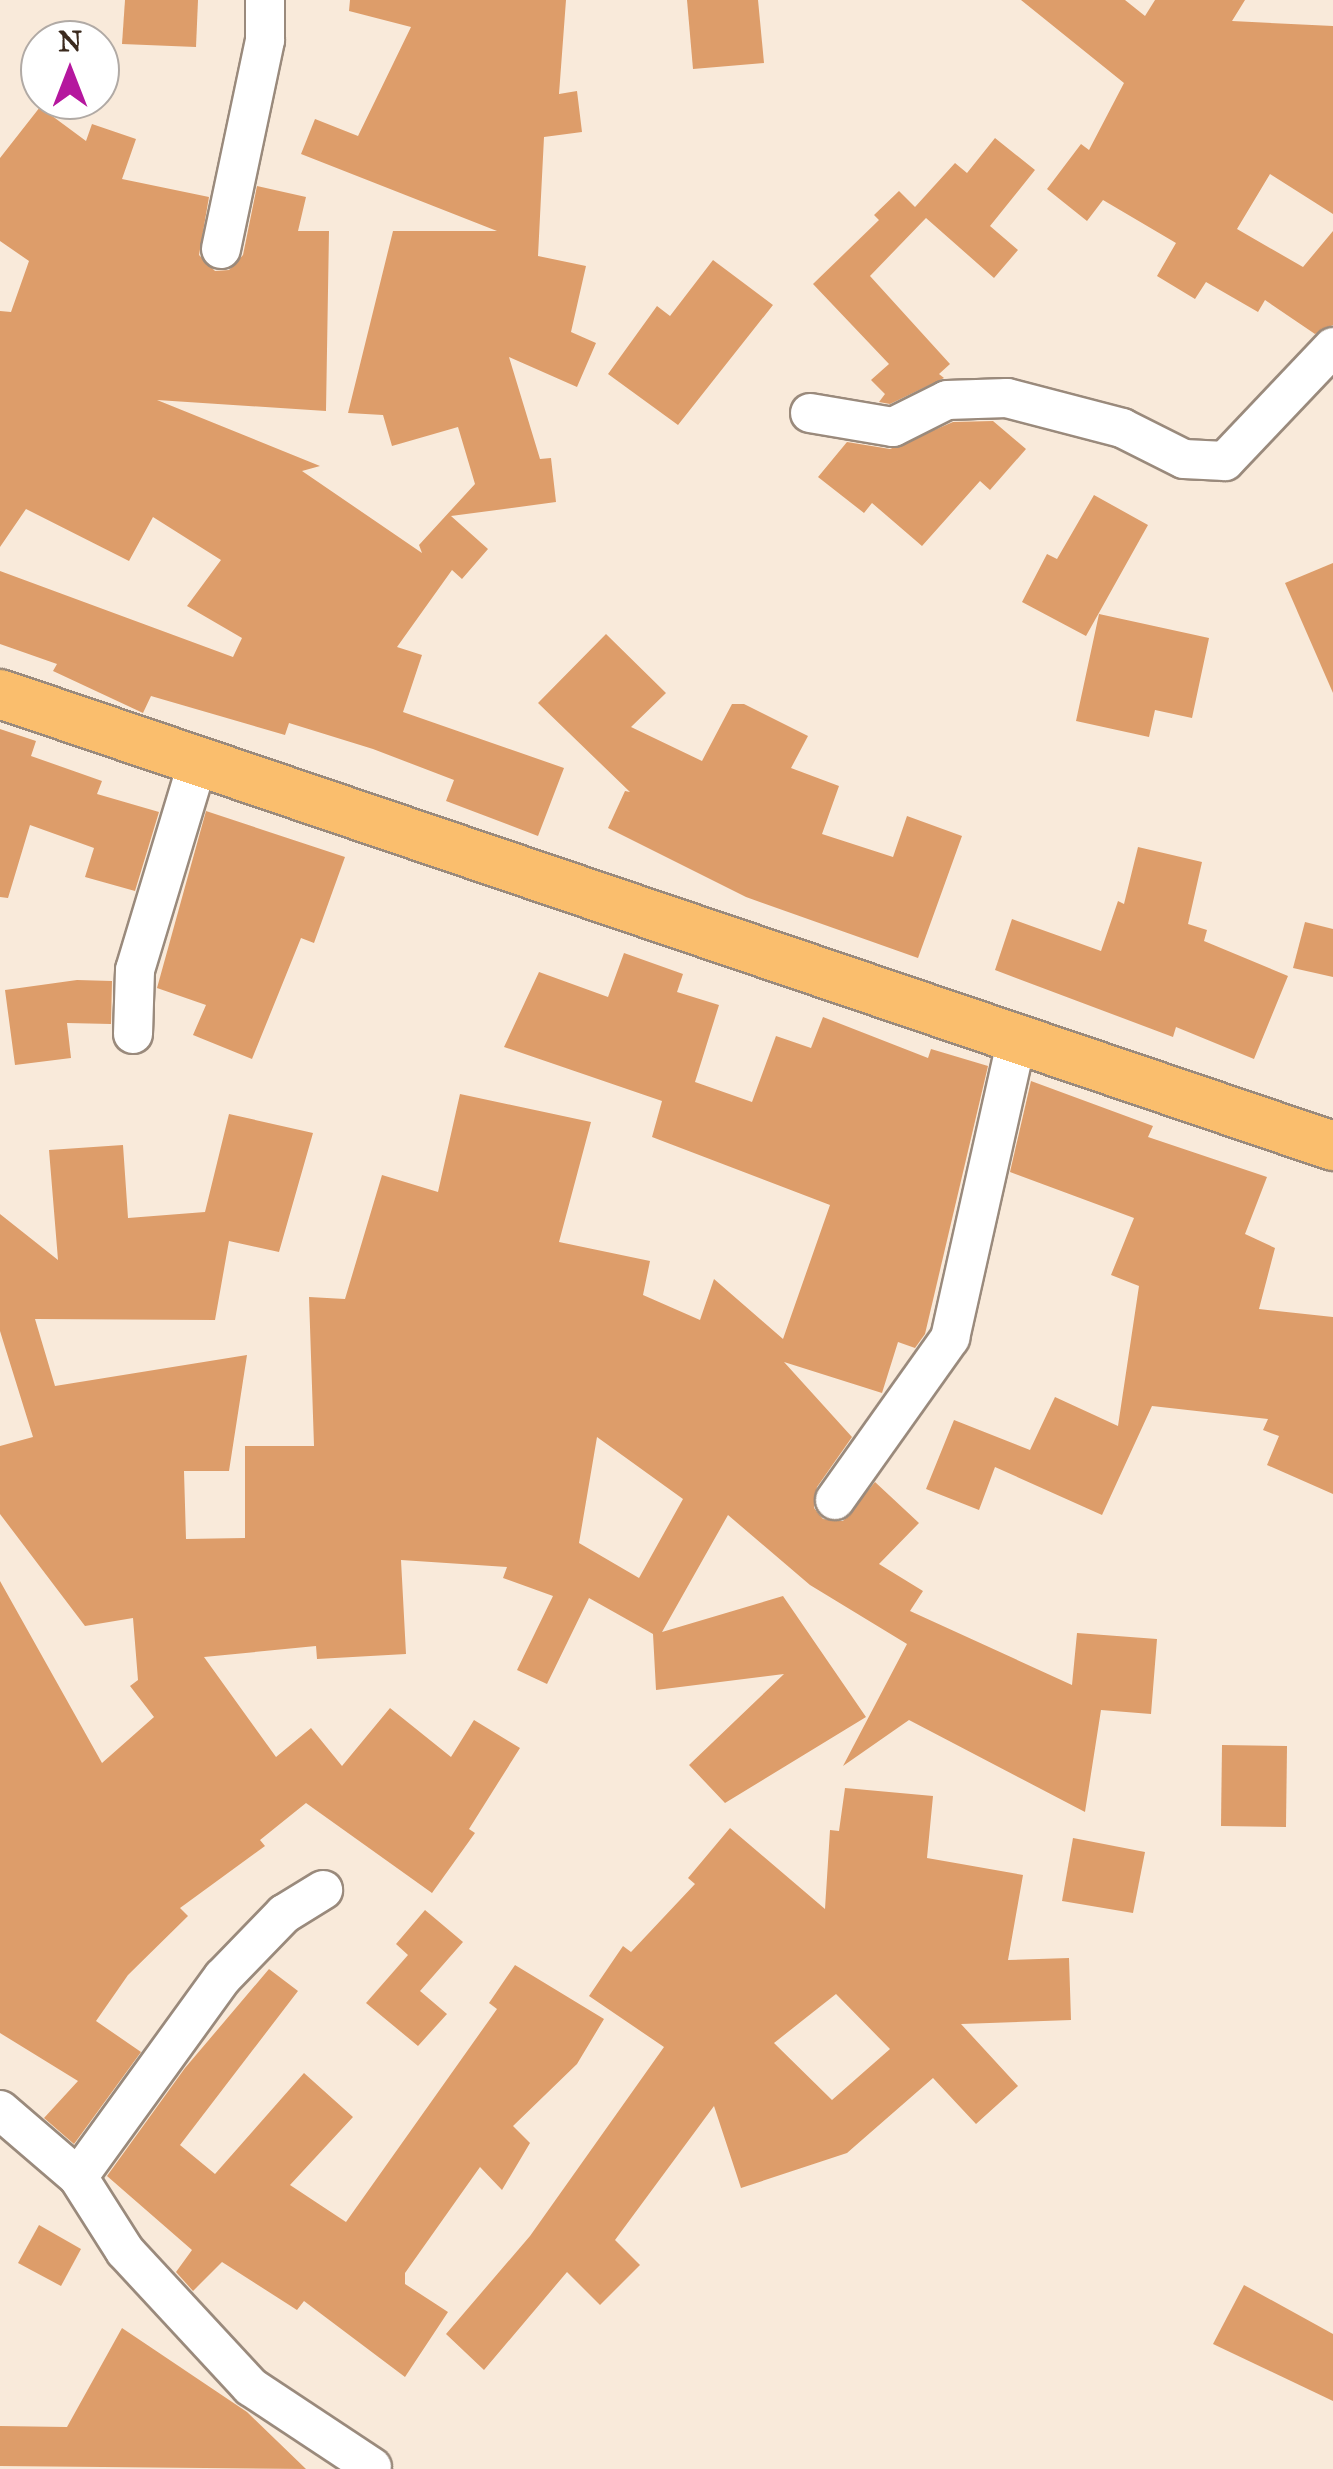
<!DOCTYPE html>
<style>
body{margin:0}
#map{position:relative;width:1333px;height:2469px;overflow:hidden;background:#f9eada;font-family:"IM FELL Great Primer",serif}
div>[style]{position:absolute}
.building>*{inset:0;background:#dd9d6a}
.roads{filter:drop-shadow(2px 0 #9a8a7c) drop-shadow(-2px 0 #9a8a7c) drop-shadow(0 2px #9a8a7c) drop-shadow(0 -2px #9a8a7c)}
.minor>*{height:38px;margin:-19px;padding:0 19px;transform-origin:19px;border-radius:19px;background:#fff}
.major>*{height:48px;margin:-24px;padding:0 24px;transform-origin:24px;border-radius:24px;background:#fabe6d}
span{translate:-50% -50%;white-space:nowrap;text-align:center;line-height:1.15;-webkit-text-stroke:9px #fff;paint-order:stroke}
.north{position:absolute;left:20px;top:20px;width:100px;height:100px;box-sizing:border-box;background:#fff;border:2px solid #b1aaa5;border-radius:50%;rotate:0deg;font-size:28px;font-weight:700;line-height:40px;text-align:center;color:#3b2a1e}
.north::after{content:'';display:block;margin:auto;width:35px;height:45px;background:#b5179e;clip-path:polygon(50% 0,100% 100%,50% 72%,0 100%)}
</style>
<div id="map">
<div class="building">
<div style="clip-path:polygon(125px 0,198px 0,196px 47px,122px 44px)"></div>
<div style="clip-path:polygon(350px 0,566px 0,559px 94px,577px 91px,582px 132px,544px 137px,538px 256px,586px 266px,571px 332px,596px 343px,577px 387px,509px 357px,540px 459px,551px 458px,556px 502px,451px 516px,488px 549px,462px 579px,452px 570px,397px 647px,422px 655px,403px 712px,564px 768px,538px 836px,446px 801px,454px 780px,373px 749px,289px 723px,285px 735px,151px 696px,143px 713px,53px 671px,57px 664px,0 644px,0 571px,233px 657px,242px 638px,187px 606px,221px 560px,153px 517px,129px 561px,26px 509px,0 547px,0 311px,11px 312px,29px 261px,0 241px,0 158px,40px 107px,86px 141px,92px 124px,136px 139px,122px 179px,209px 197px,199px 255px,215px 271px,229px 270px,243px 255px,257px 186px,306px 197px,298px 231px,329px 231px,326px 411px,157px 400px,320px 466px,302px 471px,422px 553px,419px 545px,475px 484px,458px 427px,392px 446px,383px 415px,348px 413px,393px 231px,497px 231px,301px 154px,315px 119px,358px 136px,411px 27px,349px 11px)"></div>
<div style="clip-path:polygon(687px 0,758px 0,764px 63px,693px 69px)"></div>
<div style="clip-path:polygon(1021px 0,1125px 0,1145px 16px,1155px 0,1245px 0,1232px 21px,1333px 26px,1333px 214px,1270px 174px,1237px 229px,1303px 267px,1333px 231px,1333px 325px,1315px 334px,1265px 300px,1258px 312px,1206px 282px,1195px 299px,1157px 276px,1176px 243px,1103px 200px,1087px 221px,1047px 189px,1081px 144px,1089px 150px,1124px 83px)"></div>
<div style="clip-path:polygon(995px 138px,1035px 170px,990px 226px,1018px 250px,994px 278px,926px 218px,870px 276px,950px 364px,939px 374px,944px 378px,890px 404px,879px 402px,885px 394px,871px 380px,889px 364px,813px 284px,879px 220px,874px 215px,899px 191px,915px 207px,955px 163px,967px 173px)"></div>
<div style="clip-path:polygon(713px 260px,773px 305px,678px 425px,608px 374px,657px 306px,670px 316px)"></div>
<div style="clip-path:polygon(993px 421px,1026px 449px,990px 490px,980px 481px,922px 546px,872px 503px,864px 513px,818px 477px,847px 442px,890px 449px,953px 422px)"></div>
<div style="clip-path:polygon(1094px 495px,1148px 525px,1086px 636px,1022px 602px,1047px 554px,1057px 559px)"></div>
<div style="clip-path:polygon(1333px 563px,1333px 693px,1285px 583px)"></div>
<div style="clip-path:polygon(1099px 614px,1209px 638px,1192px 718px,1155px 710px,1149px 737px,1076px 721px)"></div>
<div style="clip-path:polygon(606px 634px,666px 693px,631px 727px,702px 761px,732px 704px,744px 704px,808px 736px,791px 768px,839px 786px,822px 834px,893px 857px,907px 816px,962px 836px,918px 958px,746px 897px,608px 828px,625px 791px,630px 792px,538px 703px)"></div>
<div style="clip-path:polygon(0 729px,36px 741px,31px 756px,102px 781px,97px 794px,159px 812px,135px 891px,85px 877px,94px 848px,30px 825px,8px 898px,0 897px)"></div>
<div style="clip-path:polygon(206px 811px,345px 857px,314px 943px,301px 938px,252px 1059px,193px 1035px,206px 1005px,157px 988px)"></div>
<div style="clip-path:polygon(1138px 847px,1202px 862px,1188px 924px,1207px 930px,1204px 941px,1288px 976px,1254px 1059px,1176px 1027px,1173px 1037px,995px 970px,1012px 919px,1101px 951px,1118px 901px,1124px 904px)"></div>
<div style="clip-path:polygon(1305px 922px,1333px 929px,1333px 977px,1293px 968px)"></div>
<div style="clip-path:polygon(evenodd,624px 953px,683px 974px,677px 992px,719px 1005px,695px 1082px,752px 1102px,776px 1036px,811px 1048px,823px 1017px,928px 1058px,931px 1049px,988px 1066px,925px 1334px,915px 1348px,898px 1342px,882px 1393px,784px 1362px,852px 1437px,817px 1487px,814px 1508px,823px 1519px,843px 1521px,875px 1482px,919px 1523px,879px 1564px,923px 1591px,910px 1611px,1072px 1685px,1077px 1633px,1157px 1639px,1151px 1714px,1101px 1710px,1085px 1812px,909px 1720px,843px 1766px,907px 1644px,810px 1585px,728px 1515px,662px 1632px,783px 1596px,866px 1717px,725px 1803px,689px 1765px,784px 1674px,656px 1690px,653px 1634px,589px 1598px,547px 1684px,517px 1670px,553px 1596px,503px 1578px,507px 1567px,401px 1560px,406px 1654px,317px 1659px,316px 1646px,204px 1657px,276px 1757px,311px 1728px,342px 1766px,390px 1708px,451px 1757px,474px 1720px,520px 1748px,469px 1829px,475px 1833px,432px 1893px,306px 1803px,260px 1840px,265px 1846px,180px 1908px,188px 1916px,128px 1975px,96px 2021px,141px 2052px,74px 2144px,44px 2118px,78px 2081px,0 2033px,0 1581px,102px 1763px,154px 1717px,130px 1686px,138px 1680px,133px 1618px,85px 1626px,0 1514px,0 1446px,33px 1437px,0 1331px,0 1214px,58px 1260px,49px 1150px,123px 1145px,128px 1218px,205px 1212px,229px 1114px,313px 1133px,279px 1252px,229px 1241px,215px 1320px,35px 1319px,55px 1386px,247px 1355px,229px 1471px,184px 1471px,186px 1539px,245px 1538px,245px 1446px,314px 1446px,309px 1297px,345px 1299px,382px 1175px,438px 1192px,460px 1094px,591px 1122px,559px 1242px,650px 1261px,643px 1295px,700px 1320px,714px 1279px,783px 1339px,830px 1205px,652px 1137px,662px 1101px,504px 1047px,539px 972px,608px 997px,624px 953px,597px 1437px,683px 1499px,639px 1578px,579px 1543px,597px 1437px)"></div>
<div style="clip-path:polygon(77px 980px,112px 981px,111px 1024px,67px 1023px,71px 1058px,15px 1065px,5px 990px)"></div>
<div style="clip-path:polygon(1031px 1081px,1153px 1126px,1148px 1137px,1267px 1177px,1245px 1234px,1275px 1248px,1259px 1309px,1333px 1317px,1333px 1494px,1267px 1465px,1279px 1436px,1263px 1430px,1268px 1419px,1152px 1406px,1102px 1515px,995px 1467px,979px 1510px,926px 1489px,954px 1420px,1030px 1450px,1055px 1397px,1118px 1426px,1139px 1286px,1111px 1275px,1134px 1218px,1010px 1172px)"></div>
<div style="clip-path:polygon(1222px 1745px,1287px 1746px,1286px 1827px,1221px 1826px)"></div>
<div style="clip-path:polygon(evenodd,845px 1788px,933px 1796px,927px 1858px,1023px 1875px,1008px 1960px,1069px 1958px,1071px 2020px,961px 2024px,1018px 2086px,976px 2124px,933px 2078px,847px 2153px,741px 2188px,714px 2106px,615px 2240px,640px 2265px,600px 2305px,567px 2272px,484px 2370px,446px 2334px,530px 2236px,664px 2047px,589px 1996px,623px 1946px,631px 1952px,695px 1884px,688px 1878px,730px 1828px,825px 1909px,830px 1830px,839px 1831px,845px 1788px,836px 1994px,890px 2049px,832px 2100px,774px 2043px,836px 1994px)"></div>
<div style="clip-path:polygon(1073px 1838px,1145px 1852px,1133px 1913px,1062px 1901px)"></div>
<div style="clip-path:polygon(425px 1910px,463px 1942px,420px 1991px,447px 2014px,418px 2046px,366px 2003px,408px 1955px,396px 1944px)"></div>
<div style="clip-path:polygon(515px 1965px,604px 2019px,577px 2064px,513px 2126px,530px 2143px,502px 2190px,480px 2167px,405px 2273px,405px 2284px,448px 2312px,405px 2377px,304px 2301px,297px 2310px,222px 2262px,193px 2291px,176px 2272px,192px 2250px,107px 2176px,185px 2068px,269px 1969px,298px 1991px,180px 2145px,215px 2174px,304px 2073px,353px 2117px,290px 2185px,346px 2222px,497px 2009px,489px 2003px)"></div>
<div style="clip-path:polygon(39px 2225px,81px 2249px,61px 2286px,18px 2263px)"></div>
<div style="clip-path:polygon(1244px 2285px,1333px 2334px,1333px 2401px,1213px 2344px)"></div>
<div style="clip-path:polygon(122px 2328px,247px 2412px,306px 2469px,0 2466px,0 2426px,67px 2427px)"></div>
</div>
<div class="roads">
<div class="minor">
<div style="left:221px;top:249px;width:214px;rotate:-78.1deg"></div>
<div style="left:265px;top:40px;width:40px;rotate:-90deg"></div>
<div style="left:810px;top:413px;width:84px;rotate:9.6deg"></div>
<div style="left:893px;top:427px;width:60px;rotate:-26.6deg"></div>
<div style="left:947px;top:400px;width:60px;rotate:-1.9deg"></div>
<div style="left:1007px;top:398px;width:119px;rotate:14.6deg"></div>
<div style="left:1122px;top:428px;width:69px;rotate:26.6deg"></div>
<div style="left:1184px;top:459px;width:41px;rotate:2.8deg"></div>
<div style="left:1225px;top:461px;width:157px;rotate:-46.5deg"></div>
<div style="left:133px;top:1034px;width:64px;rotate:-88.2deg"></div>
<div style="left:135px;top:970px;width:215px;rotate:-73.2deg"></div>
<div style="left:835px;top:1500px;width:199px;rotate:-54.6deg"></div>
<div style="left:950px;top:1338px;width:306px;rotate:-77.4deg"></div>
<div style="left:0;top:2110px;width:103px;rotate:40.7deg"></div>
<div style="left:78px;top:2177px;width:88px;rotate:57.6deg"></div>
<div style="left:125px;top:2251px;width:185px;rotate:47.2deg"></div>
<div style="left:251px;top:2387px;width:145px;rotate:33.5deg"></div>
<div style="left:78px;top:2177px;width:247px;rotate:-54.1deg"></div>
<div style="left:223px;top:1977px;width:88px;rotate:-45.9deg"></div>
<div style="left:284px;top:1914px;width:46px;rotate:-31.6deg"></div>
</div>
<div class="major">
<div style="left:0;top:694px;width:1408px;rotate:18.73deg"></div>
</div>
</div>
<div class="north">N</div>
</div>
